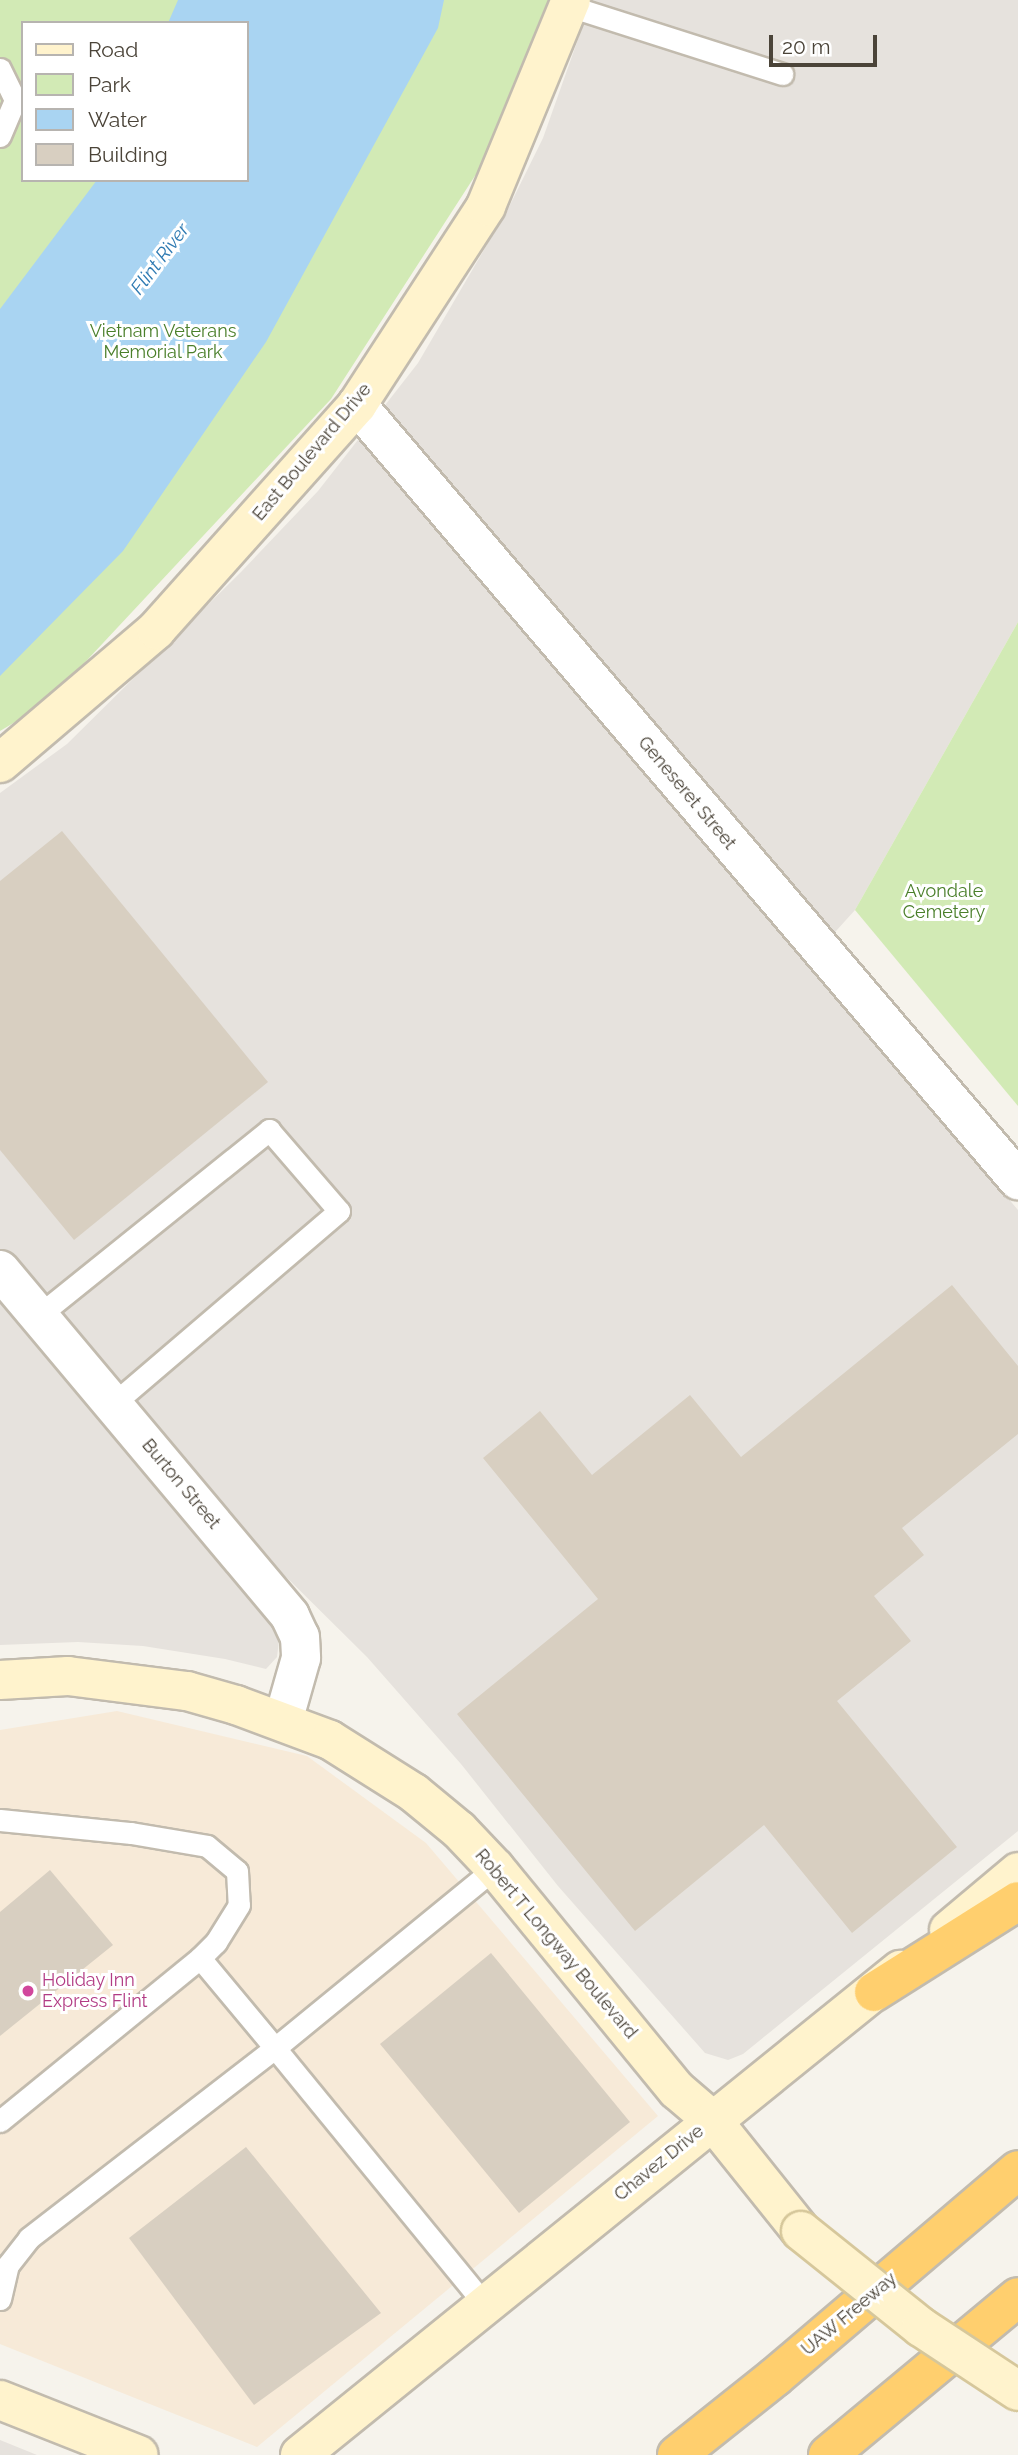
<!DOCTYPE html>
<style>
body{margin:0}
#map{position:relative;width:1018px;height:2455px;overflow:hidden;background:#f6f3ec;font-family:Raleway,sans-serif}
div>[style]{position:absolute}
.commercial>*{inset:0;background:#f7ead8}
.industrial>*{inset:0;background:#e6e2dd}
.green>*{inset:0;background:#d2eab5}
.water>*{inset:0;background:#a9d4f2}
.building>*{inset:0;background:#d8cfc1}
.roads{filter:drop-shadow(2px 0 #c2bbae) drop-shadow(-2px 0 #c2bbae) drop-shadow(0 2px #c2bbae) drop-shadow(0 -2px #c2bbae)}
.lane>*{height:21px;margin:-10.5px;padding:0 10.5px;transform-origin:10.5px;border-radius:10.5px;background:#fff}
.street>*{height:38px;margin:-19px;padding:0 19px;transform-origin:19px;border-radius:19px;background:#fff}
.secondary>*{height:38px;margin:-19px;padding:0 19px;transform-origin:19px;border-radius:19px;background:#fff3cd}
.highway>*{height:38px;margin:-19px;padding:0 19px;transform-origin:19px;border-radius:19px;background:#ffcf6e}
.bridges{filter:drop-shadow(2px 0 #d6c79b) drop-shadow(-2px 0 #d6c79b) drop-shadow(0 2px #d6c79b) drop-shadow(0 -2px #d6c79b)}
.secondary-bridge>*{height:38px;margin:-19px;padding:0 19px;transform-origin:19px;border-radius:19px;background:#fff3cd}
.dots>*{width:19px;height:19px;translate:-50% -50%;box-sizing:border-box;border:4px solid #fff;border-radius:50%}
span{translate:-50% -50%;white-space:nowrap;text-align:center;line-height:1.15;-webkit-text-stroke:6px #fff;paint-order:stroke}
.park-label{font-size:18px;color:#4a7f2a}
.street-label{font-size:18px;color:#4b4439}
.hotel-label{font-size:18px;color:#b23c85}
.left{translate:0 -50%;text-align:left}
.water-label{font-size:19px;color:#2e7ab2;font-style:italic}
.legend{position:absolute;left:21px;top:21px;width:228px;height:161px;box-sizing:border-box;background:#fff;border:2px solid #b7b4b0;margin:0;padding:9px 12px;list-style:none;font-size:21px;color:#4b4439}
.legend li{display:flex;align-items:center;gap:14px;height:35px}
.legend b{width:35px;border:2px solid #b7b4b0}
.scale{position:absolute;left:769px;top:35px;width:108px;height:32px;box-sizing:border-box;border:4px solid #4b4439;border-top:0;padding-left:9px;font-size:21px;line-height:24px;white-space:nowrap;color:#4b4439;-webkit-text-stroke:5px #fff;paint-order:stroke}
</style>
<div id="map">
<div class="commercial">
<div style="clip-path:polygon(117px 1711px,307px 1756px,426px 1843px,658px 2116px,257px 2447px,0 2344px,0 1730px)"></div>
</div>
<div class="industrial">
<div style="clip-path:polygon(592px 0,1018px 0,1018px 622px,855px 910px,808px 962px,1018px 1210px,1018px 1831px,743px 2054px,728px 2060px,705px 2053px,558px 1886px,461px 1764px,367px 1657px,260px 1551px,279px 1641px,277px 1657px,266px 1669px,225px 1659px,143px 1646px,78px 1642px,0 1645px,0 793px,67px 744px,241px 572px,318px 491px,418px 363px,509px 207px,543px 138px)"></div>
<div style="clip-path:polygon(0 2440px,37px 2455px,0 2455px)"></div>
</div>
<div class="green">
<div style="clip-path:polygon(evenodd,0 0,554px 0,522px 103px,331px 399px,47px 703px,0 731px,0 0,23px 23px,247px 23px,247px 180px,23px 180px,23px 23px)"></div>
<div style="clip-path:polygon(1018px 622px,1018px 1106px,855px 910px)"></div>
</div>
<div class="water">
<div style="clip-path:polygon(178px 0,444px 0,438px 28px,266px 342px,123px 551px,0 676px,0 309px,97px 180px,247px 180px,247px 23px,168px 23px)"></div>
</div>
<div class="building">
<div style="clip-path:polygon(62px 831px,268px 1082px,74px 1240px,0 1150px,0 881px)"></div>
<div style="clip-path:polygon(952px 1285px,1018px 1366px,1018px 1434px,902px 1528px,924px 1555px,874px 1596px,911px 1641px,837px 1701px,957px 1847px,852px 1933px,764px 1825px,635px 1931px,457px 1714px,598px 1599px,483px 1458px,540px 1411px,592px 1475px,690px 1395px,741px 1457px)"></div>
<div style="clip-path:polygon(50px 1870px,113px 1945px,0 2036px,0 1912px)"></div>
<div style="clip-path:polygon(491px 1953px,630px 2122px,519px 2213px,380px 2044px)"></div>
<div style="clip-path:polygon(246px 2147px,381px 2313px,254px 2405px,129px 2238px)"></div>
</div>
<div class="roads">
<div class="lane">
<div style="left:569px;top:6px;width:224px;rotate:17.7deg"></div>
<div style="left:0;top:69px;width:34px;rotate:64deg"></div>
<div style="left:15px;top:100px;width:39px;rotate:113deg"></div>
<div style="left:38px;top:1316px;width:297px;rotate:-38.8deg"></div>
<div style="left:269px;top:1130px;width:107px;rotate:49.2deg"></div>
<div style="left:339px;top:1211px;width:296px;rotate:139.5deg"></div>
<div style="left:0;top:1820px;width:132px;rotate:5.7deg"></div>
<div style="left:131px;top:1833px;width:77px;rotate:9.7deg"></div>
<div style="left:207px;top:1846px;width:39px;rotate:40deg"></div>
<div style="left:237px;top:1871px;width:34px;rotate:87deg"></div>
<div style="left:239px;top:1905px;width:44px;rotate:121.9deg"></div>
<div style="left:216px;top:1942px;width:23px;rotate:135deg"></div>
<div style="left:200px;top:1958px;width:117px;rotate:50.2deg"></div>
<div style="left:275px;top:2048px;width:284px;rotate:-39.3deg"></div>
<div style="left:0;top:2121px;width:258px;rotate:-39.2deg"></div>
<div style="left:0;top:2299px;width:35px;rotate:-77deg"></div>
<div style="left:8px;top:2265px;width:34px;rotate:-52deg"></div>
<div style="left:29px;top:2238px;width:311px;rotate:-37.7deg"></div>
<div style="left:275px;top:2048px;width:332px;rotate:50.7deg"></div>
</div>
<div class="street">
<div style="left:357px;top:405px;width:1019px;rotate:49.54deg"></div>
<div style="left:0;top:1270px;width:451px;rotate:50deg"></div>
<div style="left:290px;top:1616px;width:23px;rotate:65deg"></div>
<div style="left:300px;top:1637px;width:21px;rotate:87deg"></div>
<div style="left:301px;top:1658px;width:66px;rotate:105.9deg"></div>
</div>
<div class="secondary">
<div style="left:0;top:763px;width:205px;rotate:-40.4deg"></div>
<div style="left:156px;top:630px;width:302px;rotate:-48.2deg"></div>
<div style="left:357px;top:405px;width:237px;rotate:-57deg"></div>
<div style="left:486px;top:206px;width:223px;rotate:-67.6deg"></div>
<div style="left:0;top:1680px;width:68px;rotate:-3.4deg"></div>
<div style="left:68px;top:1676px;width:120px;rotate:7.2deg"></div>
<div style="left:187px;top:1691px;width:51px;rotate:15.9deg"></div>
<div style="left:236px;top:1705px;width:100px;rotate:20.4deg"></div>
<div style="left:330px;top:1740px;width:99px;rotate:32.2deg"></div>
<div style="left:414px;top:1793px;width:58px;rotate:39.4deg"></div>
<div style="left:459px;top:1830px;width:52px;rotate:46.5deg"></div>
<div style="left:495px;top:1868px;width:287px;rotate:50.7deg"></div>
<div style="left:677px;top:2090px;width:46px;rotate:40.6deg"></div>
<div style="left:712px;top:2120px;width:142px;rotate:51.3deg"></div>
<div style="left:949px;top:1930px;width:90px;rotate:-40deg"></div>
<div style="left:0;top:2400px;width:149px;rotate:21.6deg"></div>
<div style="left:300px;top:2455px;width:772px;rotate:-38.95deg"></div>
</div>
<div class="highway">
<div style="left:874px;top:1992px;width:170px;rotate:-32.3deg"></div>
<div style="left:677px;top:2455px;width:125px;rotate:-38.5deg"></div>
<div style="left:775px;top:2377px;width:319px;rotate:-40.4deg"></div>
<div style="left:828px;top:2455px;width:247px;rotate:-39.7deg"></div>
</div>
</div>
<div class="bridges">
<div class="secondary-bridge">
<div style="left:801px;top:2231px;width:154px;rotate:38.7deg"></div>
<div style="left:921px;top:2327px;width:116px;rotate:33.4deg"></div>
</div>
</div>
<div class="dots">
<div style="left:28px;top:1991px;background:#d1479c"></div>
</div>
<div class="park-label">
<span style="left:163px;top:342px">Vietnam Veterans<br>Memorial Park</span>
<span style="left:944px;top:902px">Avondale<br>Cemetery</span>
</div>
<div class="street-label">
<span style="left:312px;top:452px;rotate:-50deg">East Boulevard Drive</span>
<span style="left:687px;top:793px;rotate:50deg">Geneseret Street</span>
<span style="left:181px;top:1484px;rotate:50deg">Burton Street</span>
<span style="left:556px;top:1944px;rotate:50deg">Robert T Longway Boulevard</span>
<span style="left:659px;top:2163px;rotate:-39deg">Chavez Drive</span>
<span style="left:849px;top:2314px;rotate:-40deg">UAW Freeway</span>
</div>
<div class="hotel-label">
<span class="left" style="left:42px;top:1991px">Holiday Inn<br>Express Flint</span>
</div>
<div class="water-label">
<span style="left:160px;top:259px;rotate:-53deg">Flint River</span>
</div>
<ul class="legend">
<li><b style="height:9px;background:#fff3cd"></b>Road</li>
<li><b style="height:19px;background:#d2eab5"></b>Park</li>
<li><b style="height:19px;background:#a9d4f2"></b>Water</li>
<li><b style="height:19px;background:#d8cfc1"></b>Building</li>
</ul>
<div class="scale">20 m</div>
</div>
